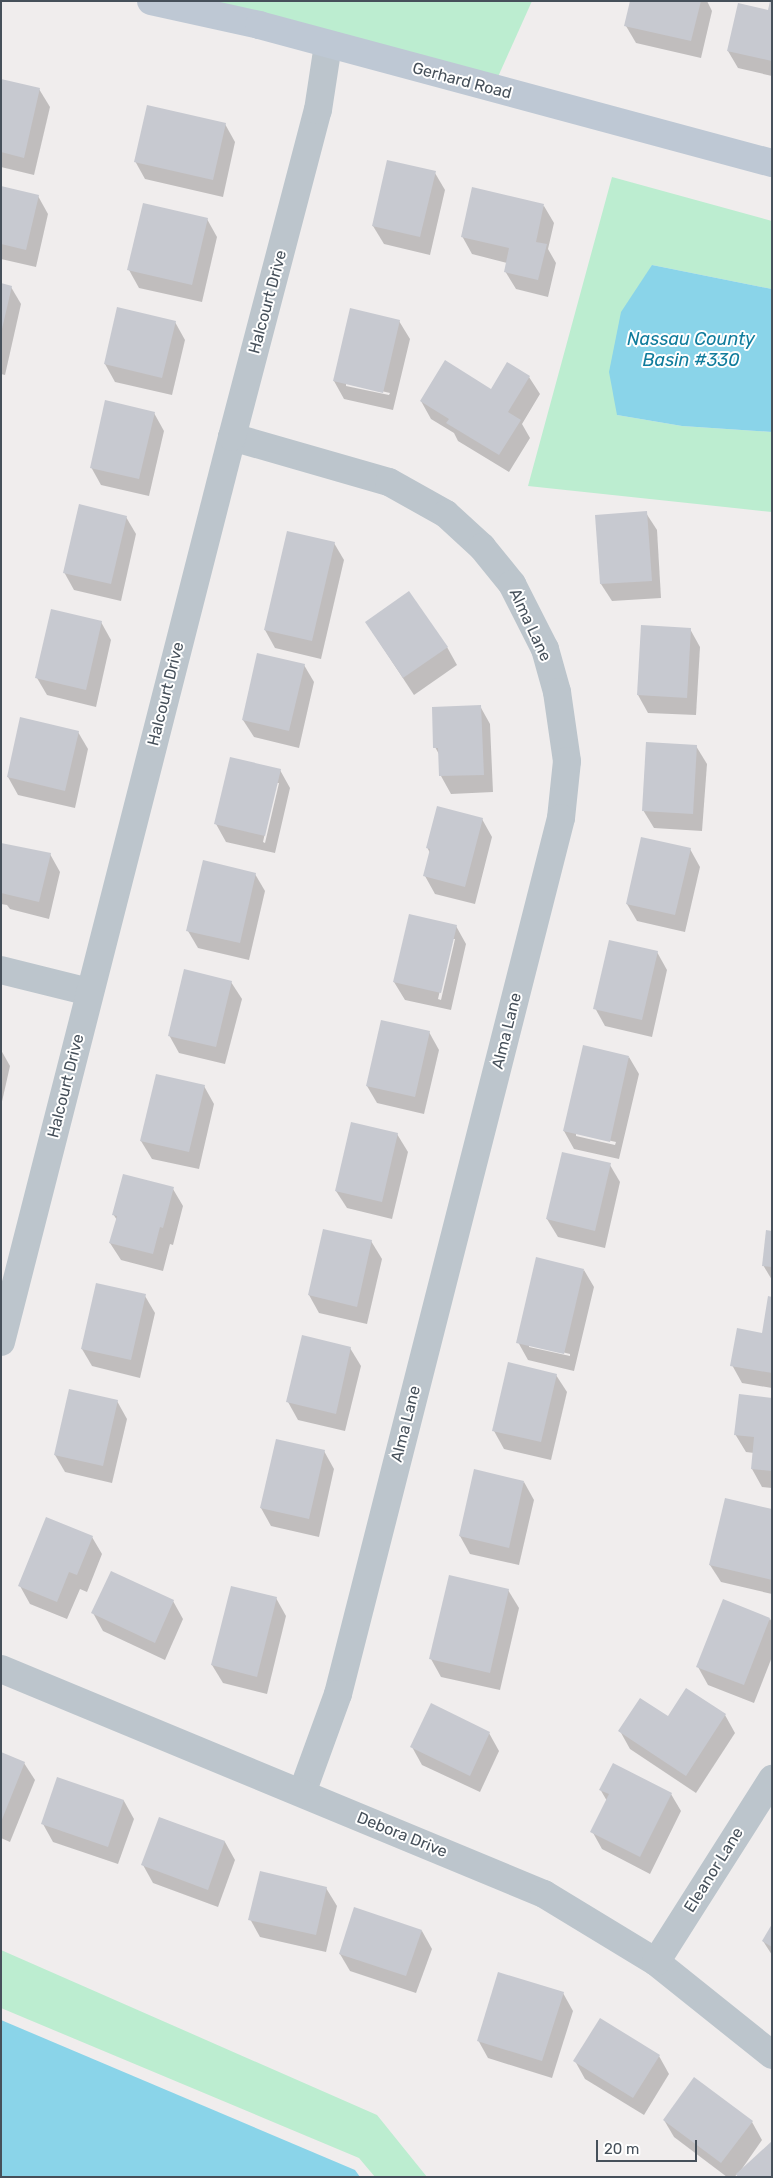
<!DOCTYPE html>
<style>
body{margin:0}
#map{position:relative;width:773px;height:2178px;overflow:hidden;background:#f0eded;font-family:Rubik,sans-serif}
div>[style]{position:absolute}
.green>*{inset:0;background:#bcedd0}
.water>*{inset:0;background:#8ad4e9}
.shadow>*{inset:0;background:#0003}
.building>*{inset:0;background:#c7c9d0}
.street>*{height:28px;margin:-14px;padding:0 14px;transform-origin:14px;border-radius:14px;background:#bcc5cc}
.secondary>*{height:28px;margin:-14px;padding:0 14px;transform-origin:14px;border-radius:14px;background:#bec8d4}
span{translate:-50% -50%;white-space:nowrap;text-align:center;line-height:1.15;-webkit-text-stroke:4px #fff;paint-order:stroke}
.street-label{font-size:16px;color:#46505a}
.water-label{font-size:18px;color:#107c9c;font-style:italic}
.frame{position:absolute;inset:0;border:2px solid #46505a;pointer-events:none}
.scale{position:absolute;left:596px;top:2140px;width:101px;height:22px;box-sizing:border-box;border:2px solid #46505a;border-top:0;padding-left:6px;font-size:15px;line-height:18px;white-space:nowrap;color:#46505a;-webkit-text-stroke:4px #fff;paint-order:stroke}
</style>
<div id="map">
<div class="green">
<div style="clip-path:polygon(200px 1px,532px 1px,497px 79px)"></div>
<div style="clip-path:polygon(612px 177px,772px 221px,772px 289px,652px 265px,617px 415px,682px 426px,772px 432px,772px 512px,528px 486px)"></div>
<div style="clip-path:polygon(1px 1950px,377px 2115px,427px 2177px,375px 2177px,359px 2158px,1px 2008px)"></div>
</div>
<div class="water">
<div style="clip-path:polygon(652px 265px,772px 289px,772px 432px,682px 426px,617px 415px,609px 372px,621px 312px)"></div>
<div style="clip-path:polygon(1px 2020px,355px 2170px,360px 2177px,1px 2177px)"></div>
</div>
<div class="shadow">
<div style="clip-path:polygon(631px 1px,707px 1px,712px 11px,701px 58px,636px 43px,626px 26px)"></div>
<div style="clip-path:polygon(772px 1px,772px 76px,738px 68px,728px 51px,769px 11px)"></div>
<div style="clip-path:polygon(1px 80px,39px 89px,50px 107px,34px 175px,1px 167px)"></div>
<div style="clip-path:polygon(225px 124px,235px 142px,223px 197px,145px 179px,135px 161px)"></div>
<div style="clip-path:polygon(435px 173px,445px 190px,430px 255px,384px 244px,373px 226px)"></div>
<div style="clip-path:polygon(1px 188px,38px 196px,48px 214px,36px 267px,1px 259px)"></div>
<div style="clip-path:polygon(544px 206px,554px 223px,548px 249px,556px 263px,548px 297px,516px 289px,505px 271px,507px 263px,472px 254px,462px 236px)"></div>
<div style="clip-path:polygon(207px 219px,217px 237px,202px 302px,139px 288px,129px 270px)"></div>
<div style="clip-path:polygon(1px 284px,11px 287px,21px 304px,5px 375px,1px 374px)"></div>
<div style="clip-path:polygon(evenodd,399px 321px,410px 339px,393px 410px,344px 399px,334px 381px,399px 321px,346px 383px,390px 393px,389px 395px,346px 386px,346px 383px)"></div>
<div style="clip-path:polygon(175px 322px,185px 340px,172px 395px,115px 382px,105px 364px)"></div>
<div style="clip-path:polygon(529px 377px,540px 394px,522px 424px,530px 438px,509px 472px,458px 441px,454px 433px,431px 419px,421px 401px,491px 391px)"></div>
<div style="clip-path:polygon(154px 413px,164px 431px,149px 496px,101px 485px,91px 467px)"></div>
<div style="clip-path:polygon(646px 513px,657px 530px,661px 598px,612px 601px,601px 584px)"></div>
<div style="clip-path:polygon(126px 517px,136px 534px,121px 601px,74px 590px,64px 572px)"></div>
<div style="clip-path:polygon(334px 543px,344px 560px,321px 659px,275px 648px,265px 630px)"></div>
<div style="clip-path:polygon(101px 622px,111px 640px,96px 707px,47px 695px,37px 678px)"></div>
<div style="clip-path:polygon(366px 622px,447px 647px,457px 665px,414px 695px)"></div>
<div style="clip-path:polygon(642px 626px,690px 629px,700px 647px,696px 715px,648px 713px,638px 695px)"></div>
<div style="clip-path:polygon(304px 665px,314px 682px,299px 748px,254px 737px,243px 720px)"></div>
<div style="clip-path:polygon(480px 706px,490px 724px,493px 792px,451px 794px,441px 776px,440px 756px,435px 747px)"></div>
<div style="clip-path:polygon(78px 732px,88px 749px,75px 808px,18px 795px,8px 777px)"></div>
<div style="clip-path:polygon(696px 746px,707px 764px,702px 831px,654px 828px,643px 810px)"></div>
<div style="clip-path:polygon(evenodd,280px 770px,290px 788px,275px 853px,226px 842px,216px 824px,280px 770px,276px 783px,279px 783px,265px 843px,263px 842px,276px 783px)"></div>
<div style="clip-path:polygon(482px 819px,492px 837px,475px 904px,435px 894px,425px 876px,430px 853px,427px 847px)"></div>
<div style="clip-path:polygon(1px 844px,50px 854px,60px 872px,49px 919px,10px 909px,7px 905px,1px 904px)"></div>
<div style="clip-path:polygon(690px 849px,700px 867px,685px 932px,637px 921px,627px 904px)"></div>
<div style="clip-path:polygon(255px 874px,265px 891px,249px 960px,198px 948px,188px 931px)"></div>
<div style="clip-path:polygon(evenodd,456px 926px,466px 944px,451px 1010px,405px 1000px,394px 982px,456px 926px,452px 939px,455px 939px,441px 1000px,438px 999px,452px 939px)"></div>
<div style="clip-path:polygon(657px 952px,667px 970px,652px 1037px,605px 1026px,595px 1008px)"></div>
<div style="clip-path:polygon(231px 982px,242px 999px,225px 1064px,179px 1053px,169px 1035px)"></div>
<div style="clip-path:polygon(429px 1032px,439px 1050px,424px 1114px,377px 1103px,367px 1086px)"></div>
<div style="clip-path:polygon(1px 1050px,10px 1066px,1px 1106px)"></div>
<div style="clip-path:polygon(evenodd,629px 1057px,639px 1074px,619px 1159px,574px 1149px,564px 1131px,629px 1057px,576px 1133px,616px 1142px,615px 1145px,576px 1136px,576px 1133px)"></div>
<div style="clip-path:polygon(204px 1086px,214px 1104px,199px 1169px,152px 1159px,141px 1141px)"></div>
<div style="clip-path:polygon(397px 1134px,408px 1152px,392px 1219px,347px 1208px,336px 1191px)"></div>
<div style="clip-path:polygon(610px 1165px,620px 1182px,605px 1248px,558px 1237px,547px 1219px)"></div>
<div style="clip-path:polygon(173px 1189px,183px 1206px,173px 1245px,170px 1244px,163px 1271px,121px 1260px,110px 1243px,117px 1220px,113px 1214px)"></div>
<div style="clip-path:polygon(772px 1232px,772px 1280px,763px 1265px)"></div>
<div style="clip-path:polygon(371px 1241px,382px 1259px,367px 1324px,319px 1313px,309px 1295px)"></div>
<div style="clip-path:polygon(evenodd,584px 1270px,594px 1287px,574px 1371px,528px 1360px,518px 1342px,584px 1270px,529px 1344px,570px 1354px,570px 1356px,529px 1347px,529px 1344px)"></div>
<div style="clip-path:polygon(145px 1296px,155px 1313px,140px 1378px,92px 1366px,82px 1349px)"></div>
<div style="clip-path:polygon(772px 1298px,772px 1388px,742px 1383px,732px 1365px,763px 1334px)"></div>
<div style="clip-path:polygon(350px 1348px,361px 1366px,345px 1431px,298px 1420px,288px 1402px)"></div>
<div style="clip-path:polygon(556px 1375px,567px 1392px,551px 1460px,504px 1449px,494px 1431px)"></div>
<div style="clip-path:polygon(772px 1399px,772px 1488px,762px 1487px,752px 1469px,754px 1453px,746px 1452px,735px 1434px)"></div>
<div style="clip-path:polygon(117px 1401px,127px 1419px,112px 1483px,65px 1472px,55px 1455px)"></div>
<div style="clip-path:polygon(324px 1451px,334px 1469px,319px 1537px,271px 1526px,261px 1508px)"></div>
<div style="clip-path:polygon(524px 1482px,534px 1500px,519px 1565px,470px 1554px,460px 1536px)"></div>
<div style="clip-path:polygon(772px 1510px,772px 1594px,721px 1582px,710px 1565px)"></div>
<div style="clip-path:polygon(92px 1537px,102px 1554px,87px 1592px,80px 1589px,67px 1619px,30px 1604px,20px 1586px)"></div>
<div style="clip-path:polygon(508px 1590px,519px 1608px,500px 1690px,441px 1677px,431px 1659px)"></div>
<div style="clip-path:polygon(276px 1598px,286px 1616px,267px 1694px,223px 1683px,212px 1665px)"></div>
<div style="clip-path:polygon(173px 1601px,183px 1619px,165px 1660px,103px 1631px,93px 1613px)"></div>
<div style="clip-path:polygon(770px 1619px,772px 1622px,772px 1657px,754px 1703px,708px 1685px,698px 1667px)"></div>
<div style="clip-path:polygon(725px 1715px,735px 1733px,696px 1793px,630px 1749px,620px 1731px,668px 1717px)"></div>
<div style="clip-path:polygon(489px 1733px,499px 1751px,480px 1792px,422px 1765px,412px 1747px)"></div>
<div style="clip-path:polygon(1px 1753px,24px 1763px,35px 1780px,10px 1842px,1px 1838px)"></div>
<div style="clip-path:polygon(58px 1779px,124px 1801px,134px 1819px,118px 1864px,53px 1842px,43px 1824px)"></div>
<div style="clip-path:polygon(600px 1789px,671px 1794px,681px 1811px,650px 1874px,602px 1849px,592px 1831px,607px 1801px)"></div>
<div style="clip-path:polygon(160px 1818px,225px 1842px,235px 1860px,218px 1907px,153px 1883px,143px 1865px)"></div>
<div style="clip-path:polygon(326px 1888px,337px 1906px,326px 1952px,260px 1937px,250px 1919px)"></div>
<div style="clip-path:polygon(772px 1927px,772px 1955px,763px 1941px)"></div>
<div style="clip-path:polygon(422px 1931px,432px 1949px,416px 1993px,350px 1971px,340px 1954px)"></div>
<div style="clip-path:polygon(563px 1993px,573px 2011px,552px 2078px,488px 2058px,478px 2040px)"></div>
<div style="clip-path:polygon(659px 2056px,669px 2074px,644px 2115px,585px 2079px,575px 2061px)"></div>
<div style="clip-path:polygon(664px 2120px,752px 2122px,762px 2140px,739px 2173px,734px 2177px,727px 2177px,674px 2137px)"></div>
</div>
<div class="building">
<div style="clip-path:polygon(630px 1px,701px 1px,691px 41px,624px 26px)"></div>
<div style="clip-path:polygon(770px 1px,772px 1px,772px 61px,727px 51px,738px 3px,768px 10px)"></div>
<div style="clip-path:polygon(1px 79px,40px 88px,24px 158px,1px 152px)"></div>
<div style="clip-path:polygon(147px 105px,226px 123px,213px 180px,134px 162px)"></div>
<div style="clip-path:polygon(387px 160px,436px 171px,420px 237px,372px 226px)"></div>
<div style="clip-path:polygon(1px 186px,39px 195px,26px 250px,1px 244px)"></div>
<div style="clip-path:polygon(472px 187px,544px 204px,536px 242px,547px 244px,538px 280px,504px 272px,509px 248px,461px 237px)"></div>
<div style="clip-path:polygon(143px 203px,208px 218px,192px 285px,127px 270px)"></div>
<div style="clip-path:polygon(1px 283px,12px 286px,2px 329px,1px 329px)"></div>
<div style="clip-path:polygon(117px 307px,176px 321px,162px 378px,104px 364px)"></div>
<div style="clip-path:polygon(350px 308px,400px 320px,383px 393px,333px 381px)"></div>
<div style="clip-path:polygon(445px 360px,491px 389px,507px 362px,530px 376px,508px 412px,521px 420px,499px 455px,446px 423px,449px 419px,420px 401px)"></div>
<div style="clip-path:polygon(105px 400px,155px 412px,139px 479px,90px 468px)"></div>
<div style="clip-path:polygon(79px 504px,127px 516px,111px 584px,63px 573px)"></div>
<div style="clip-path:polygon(647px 511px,652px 581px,600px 584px,595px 515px)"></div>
<div style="clip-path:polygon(287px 531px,335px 542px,312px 641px,264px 630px)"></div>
<div style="clip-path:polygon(409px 591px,448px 647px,403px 678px,365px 622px)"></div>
<div style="clip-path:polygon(51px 609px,102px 621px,86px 690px,35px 678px)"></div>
<div style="clip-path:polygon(641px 625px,691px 628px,687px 698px,637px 695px)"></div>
<div style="clip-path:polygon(257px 653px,305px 664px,289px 731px,242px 720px)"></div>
<div style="clip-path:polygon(481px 705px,484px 775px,439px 776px,438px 748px,433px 748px,432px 707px)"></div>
<div style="clip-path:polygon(20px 717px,79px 731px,65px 791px,7px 777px)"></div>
<div style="clip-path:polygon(646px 742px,697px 745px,693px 814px,642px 811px)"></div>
<div style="clip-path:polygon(230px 757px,281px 769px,265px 836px,214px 824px)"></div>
<div style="clip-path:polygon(437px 806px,483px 818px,465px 887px,423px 876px,430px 849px,426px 848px)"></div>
<div style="clip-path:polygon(641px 837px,691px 848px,675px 915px,626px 904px)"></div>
<div style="clip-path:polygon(1px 843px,51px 853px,39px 902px,1px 893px)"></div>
<div style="clip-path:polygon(203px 860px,256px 873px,240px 943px,186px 931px)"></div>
<div style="clip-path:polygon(409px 914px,457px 925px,441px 993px,393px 982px)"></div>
<div style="clip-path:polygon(609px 940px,658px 951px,642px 1020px,593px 1009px)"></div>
<div style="clip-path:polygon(184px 969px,232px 981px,216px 1047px,168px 1036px)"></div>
<div style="clip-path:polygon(381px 1020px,430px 1031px,415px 1097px,366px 1086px)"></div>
<div style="clip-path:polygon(583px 1045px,629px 1056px,610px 1142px,563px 1131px)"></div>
<div style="clip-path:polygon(156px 1074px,205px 1085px,189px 1152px,140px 1141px)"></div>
<div style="clip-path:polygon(351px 1122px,398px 1133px,382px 1202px,335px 1191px)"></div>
<div style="clip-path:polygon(562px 1152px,611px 1163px,595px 1231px,546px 1219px)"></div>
<div style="clip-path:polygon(123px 1174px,174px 1187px,163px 1228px,160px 1227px,153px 1254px,109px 1243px,117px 1216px,112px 1215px)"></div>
<div style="clip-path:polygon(323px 1229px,372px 1240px,357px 1307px,308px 1295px)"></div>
<div style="clip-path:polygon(766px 1230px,772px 1231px,772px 1267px,762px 1266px)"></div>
<div style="clip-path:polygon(536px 1257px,584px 1269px,564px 1354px,516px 1343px)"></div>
<div style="clip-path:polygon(96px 1283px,146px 1294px,131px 1360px,81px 1349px)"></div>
<div style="clip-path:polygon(768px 1296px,772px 1297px,772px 1373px,730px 1366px,737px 1328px,762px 1333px)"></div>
<div style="clip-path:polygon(302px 1335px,351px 1347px,336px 1414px,286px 1402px)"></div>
<div style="clip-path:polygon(508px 1362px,557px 1374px,541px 1442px,492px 1431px)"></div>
<div style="clip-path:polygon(69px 1389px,118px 1400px,103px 1466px,54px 1455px)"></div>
<div style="clip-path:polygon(739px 1394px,772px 1398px,772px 1471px,751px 1469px,754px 1437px,734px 1435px)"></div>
<div style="clip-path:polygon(276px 1439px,325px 1450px,309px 1519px,260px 1508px)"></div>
<div style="clip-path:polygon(474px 1469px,524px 1481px,509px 1548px,459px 1536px)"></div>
<div style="clip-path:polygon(725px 1498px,772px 1509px,772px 1580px,709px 1565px)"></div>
<div style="clip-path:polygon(46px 1517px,93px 1536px,77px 1575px,69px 1572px,57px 1602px,18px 1586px)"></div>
<div style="clip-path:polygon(111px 1571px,174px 1600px,155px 1643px,91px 1613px)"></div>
<div style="clip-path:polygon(449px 1575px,509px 1589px,490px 1673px,429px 1659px)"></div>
<div style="clip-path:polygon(231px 1586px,277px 1597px,257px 1677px,211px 1665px)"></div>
<div style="clip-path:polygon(723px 1599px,770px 1618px,744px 1685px,696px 1667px)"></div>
<div style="clip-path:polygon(686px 1688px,726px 1714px,686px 1776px,618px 1731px,640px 1698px,668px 1716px)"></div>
<div style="clip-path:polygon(431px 1703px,490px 1732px,470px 1776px,410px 1747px)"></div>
<div style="clip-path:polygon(1px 1752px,25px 1762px,1px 1822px)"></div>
<div style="clip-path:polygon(613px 1763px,672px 1793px,640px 1857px,590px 1832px,609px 1794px,599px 1790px)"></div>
<div style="clip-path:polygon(57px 1777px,124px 1800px,108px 1847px,41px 1824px)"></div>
<div style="clip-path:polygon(159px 1817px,225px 1841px,208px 1890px,141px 1865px)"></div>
<div style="clip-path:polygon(260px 1871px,327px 1887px,316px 1935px,248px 1920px)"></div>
<div style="clip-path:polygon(354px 1907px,422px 1930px,406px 1976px,339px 1954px)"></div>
<div style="clip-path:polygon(772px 1924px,772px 1947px,762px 1941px)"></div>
<div style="clip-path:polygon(498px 1972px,564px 1992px,542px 2061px,477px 2041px)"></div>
<div style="clip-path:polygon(600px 2018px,660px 2055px,633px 2098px,573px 2061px)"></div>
<div style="clip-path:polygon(694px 2077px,753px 2121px,721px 2163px,663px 2120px)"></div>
<div style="clip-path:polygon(772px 2141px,772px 2177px,738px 2177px,736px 2174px)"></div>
</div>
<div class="street">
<div style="left:232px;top:437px;width:163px;rotate:16deg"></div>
<div style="left:389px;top:482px;width:65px;rotate:29.3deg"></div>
<div style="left:446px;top:514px;width:49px;rotate:42.5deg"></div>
<div style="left:482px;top:547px;width:48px;rotate:51deg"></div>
<div style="left:512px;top:584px;width:73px;rotate:63.1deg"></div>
<div style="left:545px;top:649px;width:45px;rotate:74.4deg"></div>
<div style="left:557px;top:692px;width:70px;rotate:81.8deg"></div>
<div style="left:567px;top:761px;width:57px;rotate:96deg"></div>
<div style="left:561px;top:818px;width:904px;rotate:104.28deg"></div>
<div style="left:338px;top:1694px;width:105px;rotate:110deg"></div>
<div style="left:1px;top:970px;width:91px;rotate:14deg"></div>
<div style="left:1px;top:1342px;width:934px;rotate:-75.68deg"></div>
<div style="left:232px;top:437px;width:338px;rotate:-75.3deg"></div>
<div style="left:318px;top:110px;width:66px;rotate:-81.3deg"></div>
<div style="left:1px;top:1669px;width:588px;rotate:22.51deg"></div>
<div style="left:544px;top:1894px;width:131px;rotate:31.3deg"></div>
<div style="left:656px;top:1962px;width:149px;rotate:38.7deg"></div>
<div style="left:656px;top:1962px;width:217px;rotate:-57.6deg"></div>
</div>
<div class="secondary">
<div style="left:151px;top:1px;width:111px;rotate:12.5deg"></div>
<div style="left:259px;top:25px;width:531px;rotate:15.06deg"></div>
</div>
<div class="street-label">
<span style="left:462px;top:81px;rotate:15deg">Gerhard Road</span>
<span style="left:268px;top:302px;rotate:-75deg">Halcourt Drive</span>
<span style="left:530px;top:625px;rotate:65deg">Alma Lane</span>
<span style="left:166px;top:694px;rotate:-76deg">Halcourt Drive</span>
<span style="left:507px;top:1031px;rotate:-76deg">Alma Lane</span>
<span style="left:66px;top:1086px;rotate:-76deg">Halcourt Drive</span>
<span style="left:406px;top:1424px;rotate:-76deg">Alma Lane</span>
<span style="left:402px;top:1835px;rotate:22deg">Debora Drive</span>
<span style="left:714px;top:1870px;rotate:-58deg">Eleanor Lane</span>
</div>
<div class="water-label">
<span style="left:691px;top:350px">Nassau County<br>Basin #330</span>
</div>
<div class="frame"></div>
<div class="scale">20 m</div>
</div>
